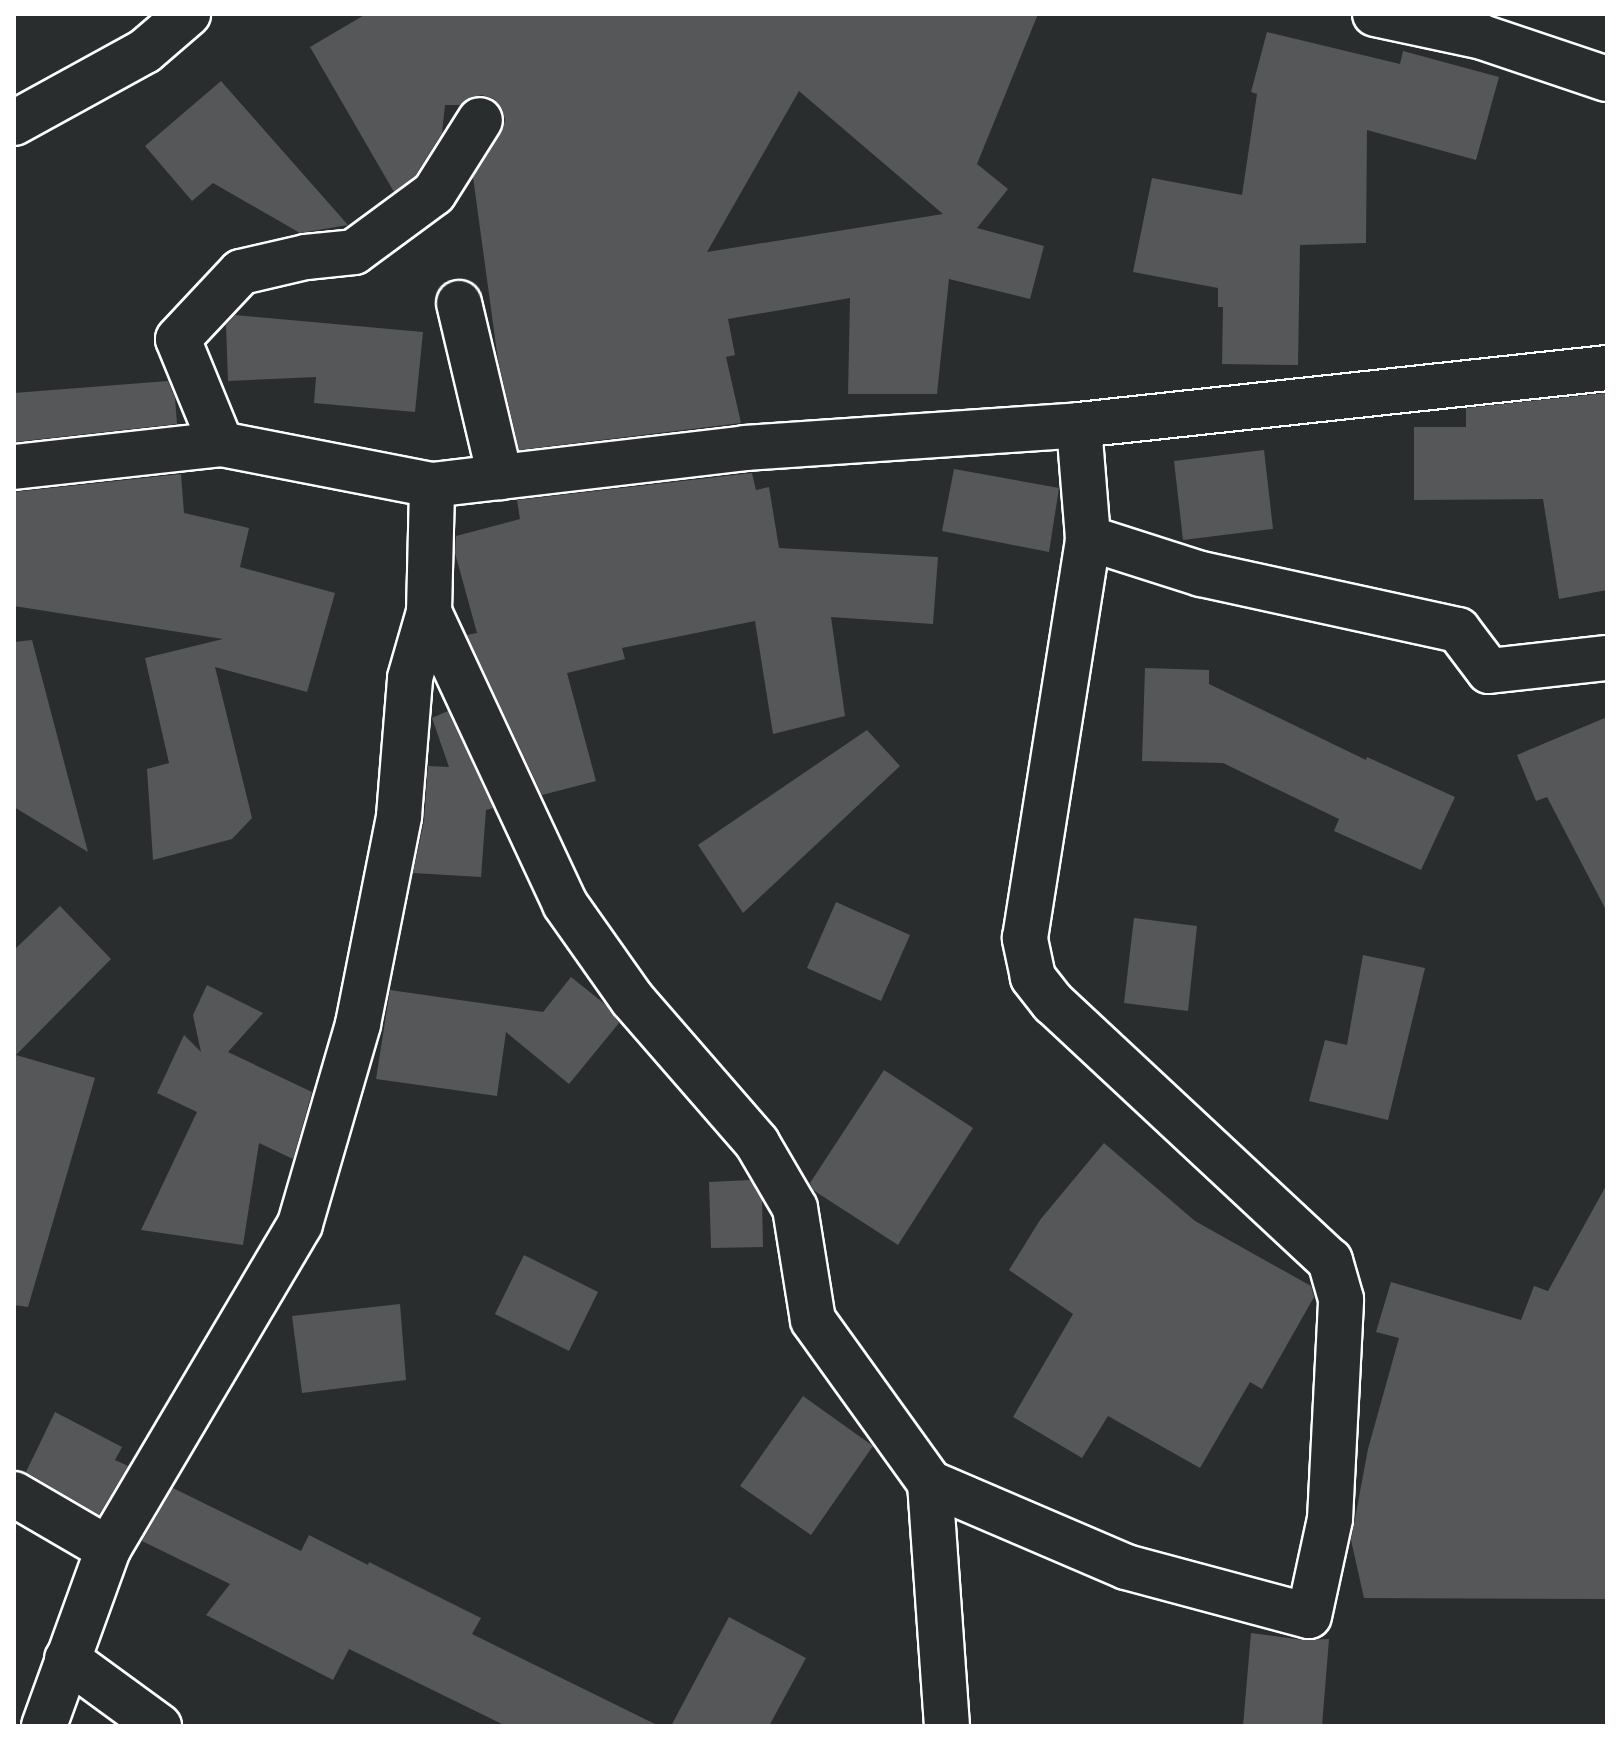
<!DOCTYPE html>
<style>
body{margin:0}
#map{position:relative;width:1621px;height:1740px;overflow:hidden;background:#2a2d2e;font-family:Caveat,sans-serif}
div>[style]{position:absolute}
.building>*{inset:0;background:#555758}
.roads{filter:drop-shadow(2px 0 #fff) drop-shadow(-2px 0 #fff) drop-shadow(0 2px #fff) drop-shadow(0 -2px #fff)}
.minor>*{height:44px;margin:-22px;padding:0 22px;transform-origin:22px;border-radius:22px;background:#2a2d2e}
span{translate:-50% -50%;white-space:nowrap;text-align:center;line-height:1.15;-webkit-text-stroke:6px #2a2d2e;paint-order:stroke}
.frame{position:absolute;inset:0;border:16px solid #fff;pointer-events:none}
</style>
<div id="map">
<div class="building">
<div style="clip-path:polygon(evenodd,366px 14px,1038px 14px,977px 164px,1008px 189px,977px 228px,1044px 246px,1030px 299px,949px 279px,937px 394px,848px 394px,850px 298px,728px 319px,735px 355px,726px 357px,741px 423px,519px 450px,498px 360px,473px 177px,501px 133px,505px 120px,502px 109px,494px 99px,482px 95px,469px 98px,460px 105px,445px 105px,442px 133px,415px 176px,394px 192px,310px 47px,366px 14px,799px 91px,943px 214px,707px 252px,799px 91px)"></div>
<div style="clip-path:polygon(1267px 32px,1400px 64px,1403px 51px,1499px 77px,1476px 160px,1367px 130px,1366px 243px,1300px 245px,1298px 365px,1222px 364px,1223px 307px,1218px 307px,1218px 288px,1133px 272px,1152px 178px,1242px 195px,1257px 94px,1251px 92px)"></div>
<div style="clip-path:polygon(221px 81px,348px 225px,300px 233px,213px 183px,192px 201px,145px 146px)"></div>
<div style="clip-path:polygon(235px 315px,423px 332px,415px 412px,314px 403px,316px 377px,228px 381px,226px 325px)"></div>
<div style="clip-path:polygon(168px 381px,175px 398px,177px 424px,14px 442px,14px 393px)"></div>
<div style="clip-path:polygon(1607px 393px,1607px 590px,1559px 599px,1543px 499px,1414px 500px,1414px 427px,1466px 427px,1466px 408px)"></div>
<div style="clip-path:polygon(1264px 450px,1273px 529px,1183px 540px,1174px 461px)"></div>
<div style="clip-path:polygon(954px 469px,1059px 488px,1049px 552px,942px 531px)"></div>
<div style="clip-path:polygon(752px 473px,756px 490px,769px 487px,779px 548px,938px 557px,933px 624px,831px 617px,845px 716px,773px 734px,755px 621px,622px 648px,625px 659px,567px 673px,596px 781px,542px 795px,467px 635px,477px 633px,455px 553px,456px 536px,520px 519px,517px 500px)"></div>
<div style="clip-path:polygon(181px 474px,184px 513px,249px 528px,240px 567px,335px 593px,307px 692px,215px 667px,252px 818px,232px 839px,153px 860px,147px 769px,169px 763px,145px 658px,223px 639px,14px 606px,14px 492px)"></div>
<div style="clip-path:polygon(32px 640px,68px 777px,88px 852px,14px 807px,14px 642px)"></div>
<div style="clip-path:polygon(1145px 668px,1209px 670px,1209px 684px,1366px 760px,1367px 757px,1455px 797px,1421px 870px,1334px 831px,1339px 819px,1223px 763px,1142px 761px)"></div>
<div style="clip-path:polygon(448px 711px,493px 808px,486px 810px,481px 877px,413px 873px,424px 821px,428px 766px,449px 767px,432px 718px)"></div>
<div style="clip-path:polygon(1607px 717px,1607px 912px,1547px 797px,1536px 801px,1517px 755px)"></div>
<div style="clip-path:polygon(867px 730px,900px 766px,743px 913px,698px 845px)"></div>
<div style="clip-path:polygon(836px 902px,910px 935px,881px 1001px,807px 968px)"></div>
<div style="clip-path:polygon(60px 906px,111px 959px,16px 1055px,95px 1078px,28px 1307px,14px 1305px,14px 950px)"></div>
<div style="clip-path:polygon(1134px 918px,1197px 926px,1188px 1011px,1124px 1003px)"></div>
<div style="clip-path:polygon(1363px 955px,1425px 968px,1388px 1120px,1309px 1101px,1325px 1040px,1347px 1045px)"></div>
<div style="clip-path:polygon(571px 977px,606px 1005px,619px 1023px,569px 1084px,506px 1032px,497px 1096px,376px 1079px,390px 990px,543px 1012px)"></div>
<div style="clip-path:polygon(207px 985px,263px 1013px,228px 1052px,312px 1092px,293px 1159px,259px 1143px,243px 1245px,141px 1230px,197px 1112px,157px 1093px,184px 1035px,201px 1052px,193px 1015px)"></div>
<div style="clip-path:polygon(884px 1070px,973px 1128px,898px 1245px,813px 1190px,810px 1183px)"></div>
<div style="clip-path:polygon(1104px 1143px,1195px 1221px,1311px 1286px,1314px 1297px,1262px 1389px,1250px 1382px,1200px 1468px,1108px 1416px,1082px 1458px,1013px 1417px,1073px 1314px,1009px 1270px,1040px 1220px)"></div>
<div style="clip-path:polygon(750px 1180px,762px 1200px,763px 1247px,711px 1248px,709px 1182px)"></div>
<div style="clip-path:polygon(1607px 1184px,1607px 1599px,1364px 1598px,1351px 1540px,1368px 1449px,1399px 1338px,1376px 1332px,1391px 1282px,1521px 1320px,1534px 1286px,1548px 1291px)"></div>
<div style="clip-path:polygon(524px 1255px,598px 1292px,569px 1351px,495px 1314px)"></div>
<div style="clip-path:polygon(400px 1304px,406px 1380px,302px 1393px,292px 1316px)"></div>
<div style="clip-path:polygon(803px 1396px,873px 1446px,811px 1535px,740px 1486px)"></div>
<div style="clip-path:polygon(55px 1412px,122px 1447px,115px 1460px,128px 1466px,99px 1515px,26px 1472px)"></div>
<div style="clip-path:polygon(173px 1488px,301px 1551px,309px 1535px,368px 1565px,369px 1562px,481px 1618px,472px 1634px,659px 1726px,506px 1726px,349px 1649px,333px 1680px,206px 1615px,230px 1584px,142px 1541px)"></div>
<div style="clip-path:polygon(729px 1617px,806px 1658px,769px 1726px,671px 1726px)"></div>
<div style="clip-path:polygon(1251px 1633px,1303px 1640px,1329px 1639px,1322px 1726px,1243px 1726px)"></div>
</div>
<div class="roads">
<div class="minor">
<div style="left:1375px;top:14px;width:109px;rotate:12.1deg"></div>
<div style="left:1482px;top:37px;width:132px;rotate:18.6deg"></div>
<div style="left:14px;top:123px;width:149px;rotate:-28.8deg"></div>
<div style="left:145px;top:51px;width:57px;rotate:-40.7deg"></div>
<div style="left:459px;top:303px;width:179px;rotate:76.7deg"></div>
<div style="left:221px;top:444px;width:113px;rotate:-112.3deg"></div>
<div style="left:178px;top:339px;width:92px;rotate:-46.8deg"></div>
<div style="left:241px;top:272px;width:67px;rotate:-13deg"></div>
<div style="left:306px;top:257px;width:48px;rotate:-5.9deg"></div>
<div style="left:354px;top:252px;width:99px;rotate:-36.4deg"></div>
<div style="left:434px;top:193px;width:86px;rotate:-57.8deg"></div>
<div style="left:14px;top:467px;width:208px;rotate:-6.3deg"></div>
<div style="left:221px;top:444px;width:215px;rotate:11deg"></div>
<div style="left:432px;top:485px;width:315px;rotate:-6.7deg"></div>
<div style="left:745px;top:448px;width:335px;rotate:-3.9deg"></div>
<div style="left:1079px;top:425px;width:531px;rotate:-6.16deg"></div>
<div style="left:1088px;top:538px;width:119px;rotate:17.7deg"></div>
<div style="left:1201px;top:574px;width:263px;rotate:12.3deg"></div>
<div style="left:1458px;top:630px;width:51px;rotate:52.9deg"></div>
<div style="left:1489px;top:671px;width:119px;rotate:-6.3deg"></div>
<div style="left:429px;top:612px;width:322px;rotate:65deg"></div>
<div style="left:565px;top:904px;width:116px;rotate:54.8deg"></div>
<div style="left:632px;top:999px;width:191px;rotate:49deg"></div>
<div style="left:757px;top:1143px;width:75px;rotate:59.7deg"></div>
<div style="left:795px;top:1208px;width:113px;rotate:80.9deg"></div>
<div style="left:813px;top:1320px;width:201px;rotate:54.3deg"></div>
<div style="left:930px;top:1483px;width:213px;rotate:23.2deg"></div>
<div style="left:1126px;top:1567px;width:189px;rotate:15deg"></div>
<div style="left:1309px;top:1616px;width:99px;rotate:-77.8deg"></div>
<div style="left:1330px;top:1519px;width:220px;rotate:-87.1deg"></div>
<div style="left:1341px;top:1299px;width:40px;rotate:-106deg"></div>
<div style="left:1330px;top:1261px;width:379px;rotate:-137deg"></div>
<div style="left:1053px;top:1003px;width:33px;rotate:-128deg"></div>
<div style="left:1033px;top:977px;width:40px;rotate:-102deg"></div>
<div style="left:1025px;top:938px;width:405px;rotate:-81deg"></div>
<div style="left:1088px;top:538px;width:113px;rotate:-94.6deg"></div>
<div style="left:930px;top:1483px;width:244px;rotate:86deg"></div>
<div style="left:14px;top:1494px;width:109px;rotate:30.3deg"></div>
<div style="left:67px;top:1659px;width:114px;rotate:36.1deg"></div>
<div style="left:44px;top:1726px;width:188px;rotate:-70.1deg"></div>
<div style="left:108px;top:1549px;width:377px;rotate:-59.4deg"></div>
<div style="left:300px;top:1224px;width:208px;rotate:-73.8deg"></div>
<div style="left:358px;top:1024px;width:212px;rotate:-78.8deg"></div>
<div style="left:399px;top:816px;width:138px;rotate:-85.4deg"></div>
<div style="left:410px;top:678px;width:69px;rotate:-73.9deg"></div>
<div style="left:429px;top:612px;width:127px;rotate:-88.6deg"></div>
</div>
</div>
<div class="frame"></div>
</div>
